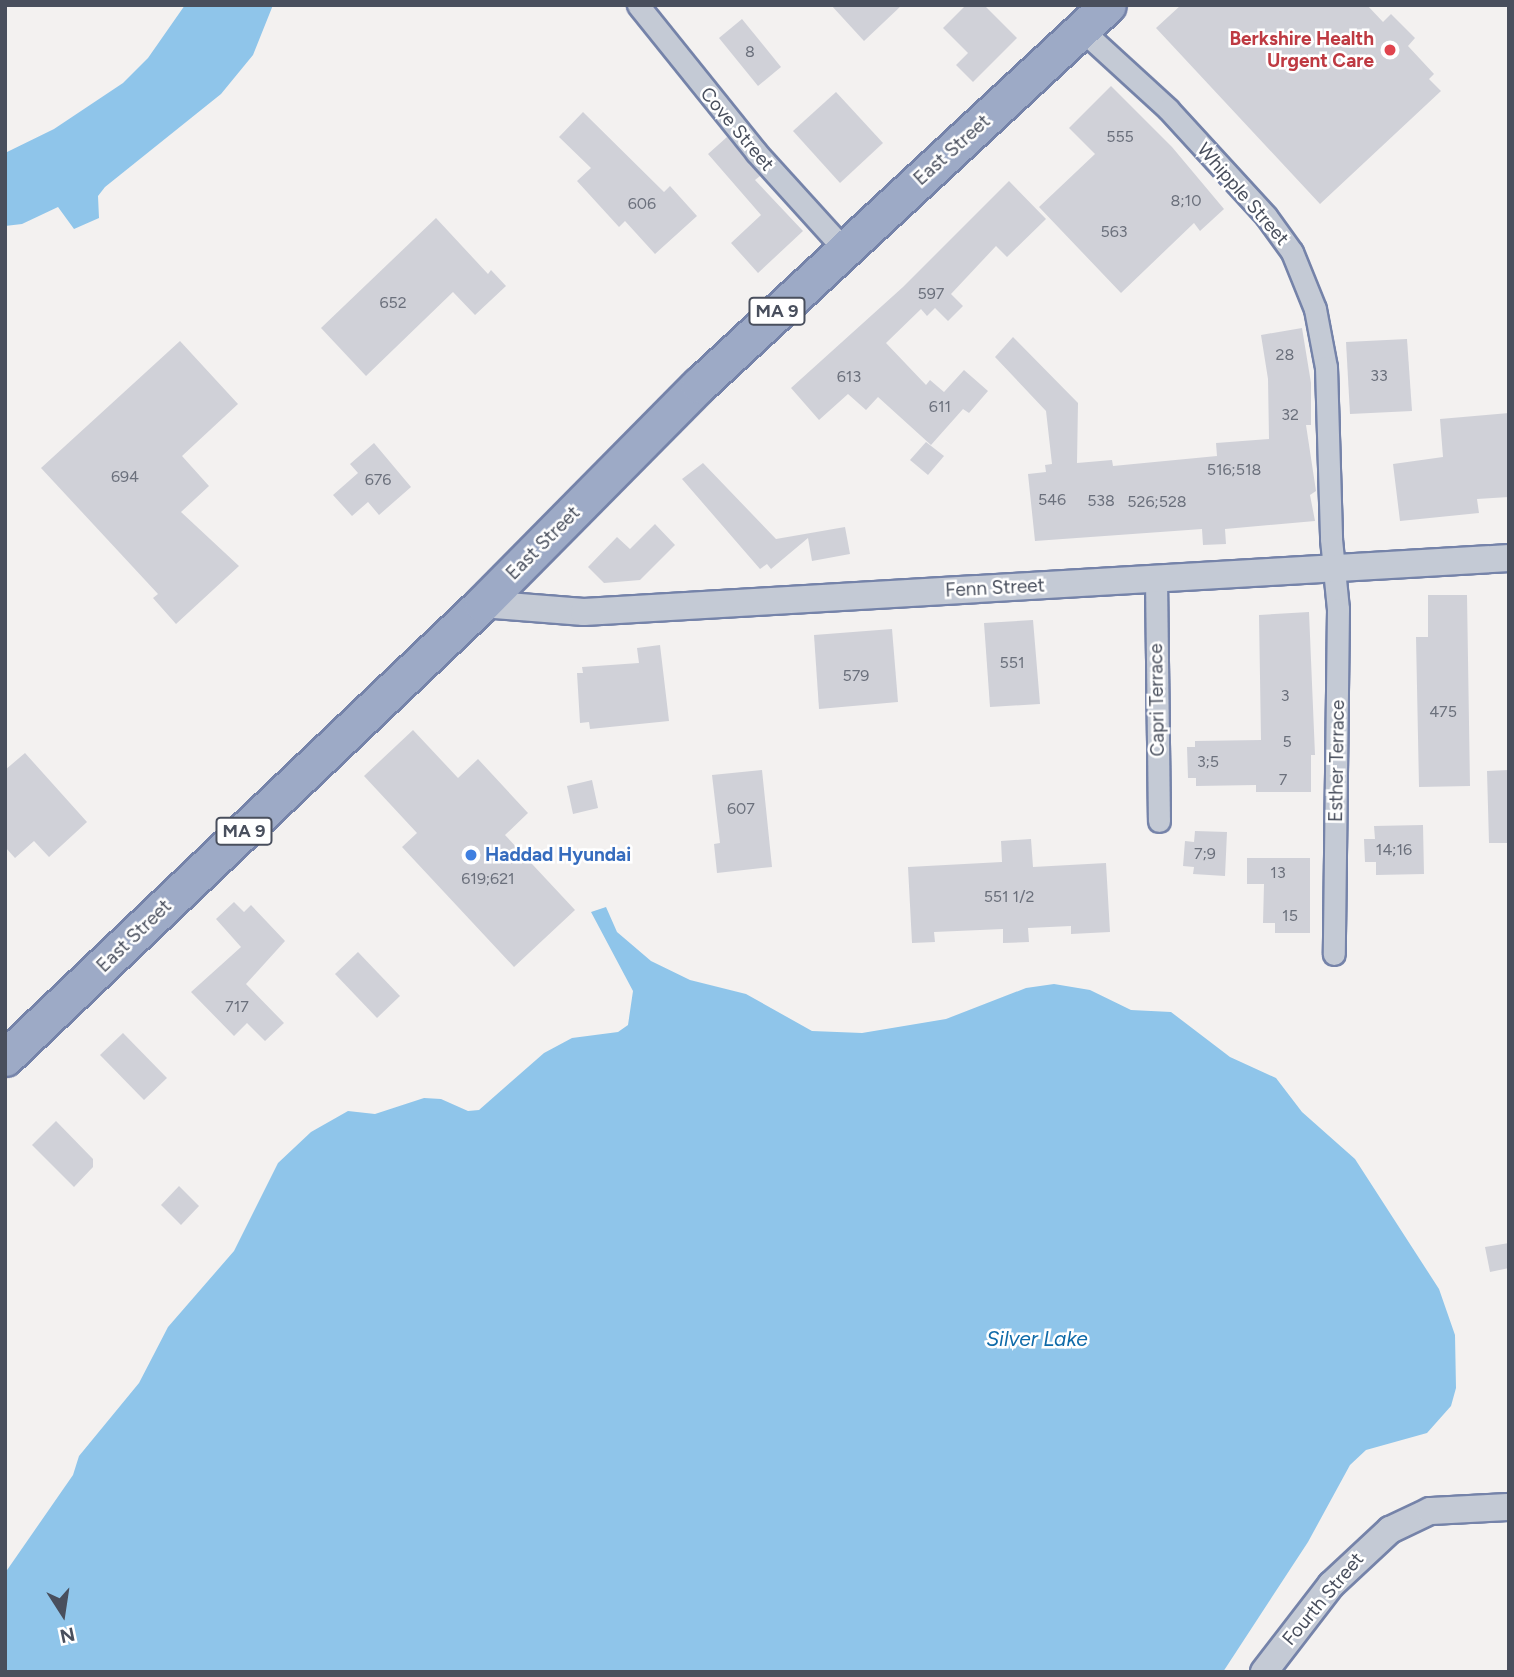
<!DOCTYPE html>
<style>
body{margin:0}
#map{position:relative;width:1514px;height:1677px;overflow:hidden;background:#f3f1f0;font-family:Figtree,sans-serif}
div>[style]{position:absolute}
.water>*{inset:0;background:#8fc5ea}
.building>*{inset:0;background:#d0d1d8}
.roads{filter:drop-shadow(2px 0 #7583a9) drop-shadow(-2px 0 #7583a9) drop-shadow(0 2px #7583a9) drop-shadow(0 -2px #7583a9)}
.minor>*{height:21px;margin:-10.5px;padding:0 10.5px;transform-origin:10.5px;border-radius:10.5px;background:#c4cad5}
.tertiary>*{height:26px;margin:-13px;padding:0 13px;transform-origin:13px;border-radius:13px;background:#c4cad5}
.trunk>*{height:35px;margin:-17.5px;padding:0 17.5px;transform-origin:17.5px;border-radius:17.5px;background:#9daac6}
.dots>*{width:19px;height:19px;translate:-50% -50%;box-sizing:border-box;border:4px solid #fff;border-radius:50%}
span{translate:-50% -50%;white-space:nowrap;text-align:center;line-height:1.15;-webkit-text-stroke:5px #fff;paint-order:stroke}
.number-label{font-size:16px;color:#6b707c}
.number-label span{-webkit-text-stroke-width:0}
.shield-label span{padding:2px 5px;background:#fff;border:2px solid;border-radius:5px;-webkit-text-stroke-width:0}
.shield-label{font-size:18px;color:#494f5d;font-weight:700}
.health-label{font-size:19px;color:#be3a42;font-weight:700}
.right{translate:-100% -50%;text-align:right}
.street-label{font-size:19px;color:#494f5d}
.shop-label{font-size:19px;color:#366cbe;font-weight:700}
.left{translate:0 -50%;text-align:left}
.water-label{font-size:21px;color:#106ba9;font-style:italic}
.frame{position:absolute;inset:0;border:7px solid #494f5d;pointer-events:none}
.north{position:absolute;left:28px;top:1579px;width:70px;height:70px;-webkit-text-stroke:5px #fff;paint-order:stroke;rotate:168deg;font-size:19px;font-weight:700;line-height:28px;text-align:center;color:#494f5d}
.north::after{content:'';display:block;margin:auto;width:24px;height:32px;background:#494f5d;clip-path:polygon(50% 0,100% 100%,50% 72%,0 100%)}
</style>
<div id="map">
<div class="water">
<div style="clip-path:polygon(185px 5px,273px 5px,253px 55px,221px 94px,105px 187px,98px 196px,99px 218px,74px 229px,58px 207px,22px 224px,5px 226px,5px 153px,54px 129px,123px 83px,148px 58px)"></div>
<div style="clip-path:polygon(606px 907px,617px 932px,651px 961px,690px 980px,746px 994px,812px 1031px,862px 1033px,946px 1019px,1026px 988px,1054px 984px,1090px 990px,1131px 1010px,1171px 1012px,1230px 1057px,1276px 1078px,1302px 1112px,1355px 1159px,1439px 1289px,1455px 1335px,1456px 1388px,1451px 1406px,1427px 1433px,1366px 1450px,1350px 1465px,1308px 1542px,1223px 1672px,5px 1672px,5px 1573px,73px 1475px,79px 1456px,139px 1383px,168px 1327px,234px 1251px,278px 1163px,311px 1132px,348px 1111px,375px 1114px,424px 1098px,441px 1099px,468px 1111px,479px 1110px,544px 1053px,572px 1038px,618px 1032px,628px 1025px,633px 991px,591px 912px)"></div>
</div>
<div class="building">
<div style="clip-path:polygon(831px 5px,902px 5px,864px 41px)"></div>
<div style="clip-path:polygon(966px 5px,984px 5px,1017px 38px,973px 82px,956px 65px,968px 53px,943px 28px)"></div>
<div style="clip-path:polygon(1181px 5px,1367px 5px,1383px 22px,1391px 14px,1415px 38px,1408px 46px,1434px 74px,1429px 79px,1441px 91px,1320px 204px,1156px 28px)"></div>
<div style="clip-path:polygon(742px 19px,781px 67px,758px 86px,719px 38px)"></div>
<div style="clip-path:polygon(1111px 86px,1172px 147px,1224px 209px,1200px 231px,1194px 223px,1121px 293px,1039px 207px,1095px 154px,1069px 128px)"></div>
<div style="clip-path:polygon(836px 92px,883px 143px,840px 183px,793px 131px)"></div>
<div style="clip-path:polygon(583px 112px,664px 192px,670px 186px,697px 216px,655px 254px,625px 221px,619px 227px,577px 181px,591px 168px,559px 137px)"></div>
<div style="clip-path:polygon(727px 137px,760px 176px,755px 180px,803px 231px,758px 273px,731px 243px,761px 215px,708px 154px)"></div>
<div style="clip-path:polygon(1009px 181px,1046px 219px,1007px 257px,996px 246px,951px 294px,963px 306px,948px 321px,935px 308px,927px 316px,921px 309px,886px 343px,926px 385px,930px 380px,944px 392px,964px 370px,988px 391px,969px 413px,963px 409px,931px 445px,878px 397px,866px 410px,848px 394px,819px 420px,791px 388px,903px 287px)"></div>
<div style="clip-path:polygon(436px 218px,488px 274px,491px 270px,506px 286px,475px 315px,453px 292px,366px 376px,321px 328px)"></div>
<div style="clip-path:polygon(1302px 328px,1311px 383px,1311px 425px,1306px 425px,1316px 491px,1310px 495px,1315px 521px,1225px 529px,1226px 544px,1203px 545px,1202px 529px,1035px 541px,1028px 474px,1046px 472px,1045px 465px,1052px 464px,1046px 411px,995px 357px,1013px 337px,1078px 403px,1077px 463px,1112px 460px,1113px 466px,1217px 456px,1216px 443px,1269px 439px,1268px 379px,1261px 335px)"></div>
<div style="clip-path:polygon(1407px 339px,1412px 411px,1350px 414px,1346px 342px)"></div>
<div style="clip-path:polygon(180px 341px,238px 404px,182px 456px,209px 486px,181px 512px,239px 566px,176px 624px,153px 598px,158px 594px,41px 468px)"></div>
<div style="clip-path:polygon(1509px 413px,1509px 497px,1477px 499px,1479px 513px,1400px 521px,1393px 464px,1443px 457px,1440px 419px)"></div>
<div style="clip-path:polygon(926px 442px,944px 456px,928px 475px,910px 460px)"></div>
<div style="clip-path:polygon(374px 443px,411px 487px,379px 515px,368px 502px,352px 516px,333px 495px,358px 473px,350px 464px)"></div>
<div style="clip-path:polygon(703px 463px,776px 539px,845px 527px,850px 554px,812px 561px,808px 538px,771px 569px,767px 564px,760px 569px,682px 479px)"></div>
<div style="clip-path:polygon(655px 524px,675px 545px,640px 580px,604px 583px,588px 567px,617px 537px,630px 549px)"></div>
<div style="clip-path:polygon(1428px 595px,1467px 595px,1470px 786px,1419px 787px,1416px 637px,1428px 637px)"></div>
<div style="clip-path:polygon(1309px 612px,1315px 755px,1311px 755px,1311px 792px,1256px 792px,1256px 785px,1196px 786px,1196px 778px,1188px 778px,1187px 747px,1195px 747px,1195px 741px,1261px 740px,1259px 615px)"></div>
<div style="clip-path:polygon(1033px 620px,1040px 704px,990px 707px,984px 623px)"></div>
<div style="clip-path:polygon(892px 629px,898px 702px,819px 709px,814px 635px)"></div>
<div style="clip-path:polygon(660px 645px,669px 721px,590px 729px,589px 722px,580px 723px,577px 673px,583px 673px,582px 667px,639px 663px,637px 648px)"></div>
<div style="clip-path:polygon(413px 730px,458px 778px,478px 759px,528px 813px,505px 835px,575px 910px,514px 967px,402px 847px,417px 833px,364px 776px)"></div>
<div style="clip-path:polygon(25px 753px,87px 822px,49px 857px,34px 841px,15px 858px,5px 847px,5px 770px)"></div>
<div style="clip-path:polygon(762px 770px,772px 867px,717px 873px,714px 844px,720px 843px,712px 775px)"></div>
<div style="clip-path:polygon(1509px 770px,1509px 843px,1489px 843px,1487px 771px)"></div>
<div style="clip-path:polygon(592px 780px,598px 808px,573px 814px,567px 786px)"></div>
<div style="clip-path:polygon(1423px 825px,1424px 874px,1376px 875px,1376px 862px,1365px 862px,1364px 839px,1375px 839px,1374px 826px)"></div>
<div style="clip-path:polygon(1195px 831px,1227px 832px,1225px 876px,1193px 874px,1194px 867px,1183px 866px,1185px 841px,1194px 842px)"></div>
<div style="clip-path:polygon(1031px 839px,1033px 867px,1106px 863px,1110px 932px,1071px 934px,1071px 926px,1028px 928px,1029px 942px,1003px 943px,1003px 929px,934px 932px,935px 942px,912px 943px,908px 867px,1002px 862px,1001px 841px)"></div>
<div style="clip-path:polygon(1247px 858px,1310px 858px,1310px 933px,1275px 933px,1275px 923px,1263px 923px,1264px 884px,1247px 884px)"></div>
<div style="clip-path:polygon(234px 902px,244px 912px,251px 905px,285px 941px,246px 984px,284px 1023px,265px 1041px,247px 1023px,234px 1036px,191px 992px,241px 947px,216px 919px)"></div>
<div style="clip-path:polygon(358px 952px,400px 996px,377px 1018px,335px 974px)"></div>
<div style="clip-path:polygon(123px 1033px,167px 1078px,144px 1100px,100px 1055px)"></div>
<div style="clip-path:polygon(56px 1121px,93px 1159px,93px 1167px,74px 1187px,32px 1145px)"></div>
<div style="clip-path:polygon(179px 1186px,199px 1206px,181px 1225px,161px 1205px)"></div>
<div style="clip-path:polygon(1509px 1243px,1509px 1268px,1490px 1272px,1485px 1247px)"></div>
</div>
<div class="roads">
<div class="minor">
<div style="left:638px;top:5px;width:189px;rotate:51.2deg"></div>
<div style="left:756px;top:152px;width:130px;rotate:47.8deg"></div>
<div style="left:1083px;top:31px;width:115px;rotate:42.5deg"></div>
<div style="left:1168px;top:109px;width:145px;rotate:47.5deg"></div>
<div style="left:1266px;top:216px;width:44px;rotate:54.2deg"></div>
<div style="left:1292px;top:252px;width:61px;rotate:68deg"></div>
<div style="left:1315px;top:309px;width:59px;rotate:79.3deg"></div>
<div style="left:1326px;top:367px;width:172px;rotate:88.3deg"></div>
<div style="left:1331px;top:539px;width:70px;rotate:84.3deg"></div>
<div style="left:1338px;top:609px;width:345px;rotate:90.7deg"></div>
<div style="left:1156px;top:578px;width:243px;rotate:89.3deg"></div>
</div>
<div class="tertiary">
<div style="left:482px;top:604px;width:102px;rotate:4.5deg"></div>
<div style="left:584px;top:612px;width:927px;rotate:-3.34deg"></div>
<div style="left:1264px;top:1672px;width:110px;rotate:-52.4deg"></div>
<div style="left:1331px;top:1585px;width:81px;rotate:-43deg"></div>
<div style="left:1390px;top:1530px;width:44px;rotate:-25.4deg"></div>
<div style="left:1430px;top:1511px;width:79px;rotate:-2.9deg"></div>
</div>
<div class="trunk">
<div style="left:5px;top:1058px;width:659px;rotate:-43.58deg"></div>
<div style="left:482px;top:604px;width:308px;rotate:-45.3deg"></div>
<div style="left:699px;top:385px;width:558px;rotate:-42.9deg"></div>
</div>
</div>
<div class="dots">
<div style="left:1390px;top:50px;background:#e0444e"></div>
<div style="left:471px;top:855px;background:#3f7fe0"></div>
</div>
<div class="number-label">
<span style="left:750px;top:52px">8</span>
<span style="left:1120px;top:137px">555</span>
<span style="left:1186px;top:201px">8;10</span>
<span style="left:642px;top:204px">606</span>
<span style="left:1114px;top:232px">563</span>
<span style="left:931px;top:294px">597</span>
<span style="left:393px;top:303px">652</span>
<span style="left:1285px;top:355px">28</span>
<span style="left:1379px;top:376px">33</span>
<span style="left:849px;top:377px">613</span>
<span style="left:940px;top:407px">611</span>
<span style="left:1290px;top:415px">32</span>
<span style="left:1234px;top:470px">516;518</span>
<span style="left:125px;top:477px">694</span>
<span style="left:378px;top:480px">676</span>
<span style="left:1052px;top:500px">546</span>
<span style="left:1101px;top:501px">538</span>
<span style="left:1157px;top:502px">526;528</span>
<span style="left:1012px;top:663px">551</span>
<span style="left:856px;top:676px">579</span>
<span style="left:1285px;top:696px">3</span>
<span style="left:1443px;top:712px">475</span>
<span style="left:1287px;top:742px">5</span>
<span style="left:1208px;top:762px">3;5</span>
<span style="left:1283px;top:780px">7</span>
<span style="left:741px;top:809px">607</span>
<span style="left:1394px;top:850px">14;16</span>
<span style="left:1205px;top:854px">7;9</span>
<span style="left:1278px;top:873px">13</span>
<span style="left:488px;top:879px">619;621</span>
<span style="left:1009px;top:897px">551 1/2</span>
<span style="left:1290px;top:916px">15</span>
<span style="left:237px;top:1007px">717</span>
</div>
<div class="shield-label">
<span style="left:777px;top:311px">MA 9</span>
<span style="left:244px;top:831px">MA 9</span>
</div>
<div class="health-label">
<span class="right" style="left:1374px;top:50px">Berkshire Health<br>Urgent Care</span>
</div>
<div class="street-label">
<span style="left:737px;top:129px;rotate:50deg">Cove Street</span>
<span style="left:952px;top:150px;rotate:-42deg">East Street</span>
<span style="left:1243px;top:194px;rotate:49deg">Whipple Street</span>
<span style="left:543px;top:543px;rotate:-45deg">East Street</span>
<span style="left:995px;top:588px;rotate:-3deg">Fenn Street</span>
<span style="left:1157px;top:700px;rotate:-91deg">Capri Terrace</span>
<span style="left:1337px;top:761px;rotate:-89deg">Esther Terrace</span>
<span style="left:134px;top:936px;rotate:-44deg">East Street</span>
<span style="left:1323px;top:1599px;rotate:-50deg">Fourth Street</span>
</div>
<div class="shop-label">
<span class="left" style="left:485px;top:855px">Haddad Hyundai</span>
</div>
<div class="water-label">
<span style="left:1037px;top:1339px">Silver Lake</span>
</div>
<div class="frame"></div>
<div class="north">N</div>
</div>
